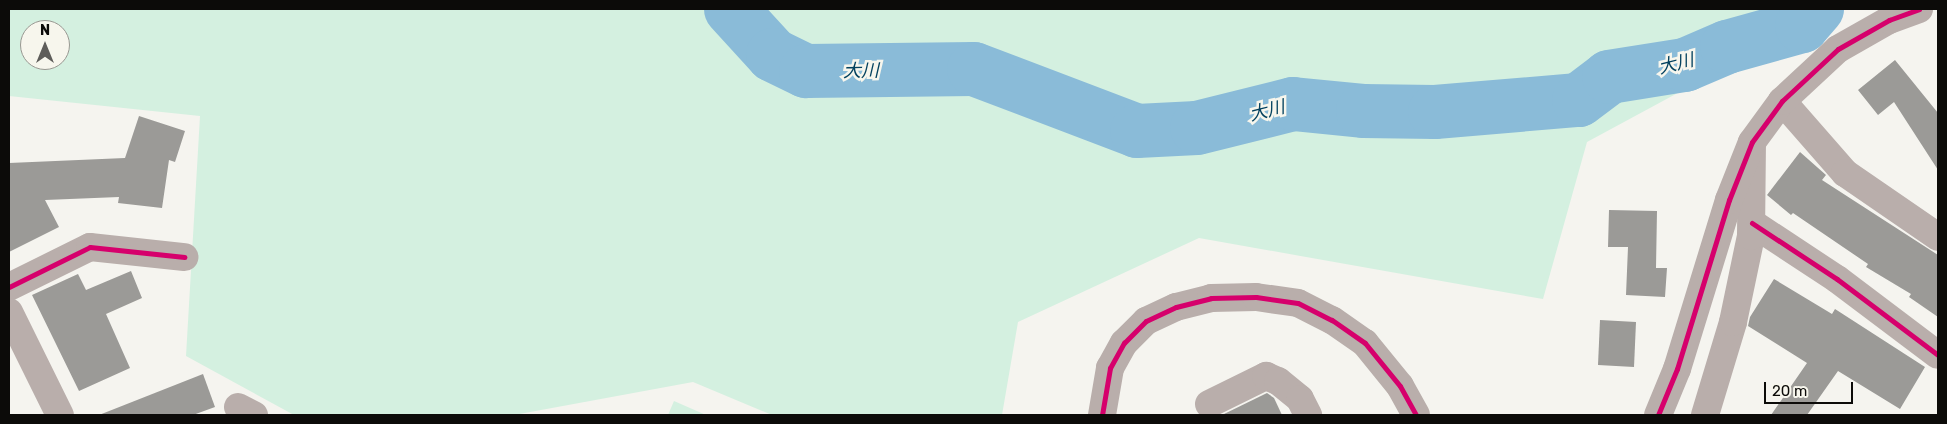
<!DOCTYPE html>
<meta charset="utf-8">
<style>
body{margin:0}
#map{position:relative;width:1947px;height:424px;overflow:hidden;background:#f5f4ef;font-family:Rubik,"Noto Sans JP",sans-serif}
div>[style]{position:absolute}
.green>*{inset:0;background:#d4f0e0}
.river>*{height:54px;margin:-27px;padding:0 27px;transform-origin:27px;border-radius:27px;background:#8abbd8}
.building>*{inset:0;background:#9b9a97}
.minor>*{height:28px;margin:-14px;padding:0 14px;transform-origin:14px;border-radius:14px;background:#b9aeab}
.tertiary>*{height:28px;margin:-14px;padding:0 14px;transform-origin:14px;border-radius:14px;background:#b9aeab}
.cycleway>*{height:5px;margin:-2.5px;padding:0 2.5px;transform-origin:2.5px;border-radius:2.5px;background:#d6006c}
span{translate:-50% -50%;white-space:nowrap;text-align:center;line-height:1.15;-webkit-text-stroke:5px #f7f6ed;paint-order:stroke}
.water-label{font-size:18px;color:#04425f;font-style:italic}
.frame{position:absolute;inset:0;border:10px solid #0c0b09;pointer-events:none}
.north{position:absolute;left:20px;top:20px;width:50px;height:50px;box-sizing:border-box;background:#f7f6ed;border:1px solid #999892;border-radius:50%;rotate:0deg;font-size:14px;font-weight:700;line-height:20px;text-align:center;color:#0c0b09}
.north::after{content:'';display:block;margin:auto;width:18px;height:22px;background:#5e5d5a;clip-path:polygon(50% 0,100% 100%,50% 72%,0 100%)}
.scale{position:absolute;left:1764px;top:382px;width:89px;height:22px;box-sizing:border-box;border:2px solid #0c0b09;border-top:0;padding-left:6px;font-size:15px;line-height:18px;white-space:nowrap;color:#0c0b09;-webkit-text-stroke:4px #f7f6ed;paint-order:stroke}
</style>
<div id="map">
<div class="green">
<div style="clip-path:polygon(evenodd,9px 9px,1833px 9px,1587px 142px,1543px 299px,1199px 238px,1018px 322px,1002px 415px,772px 415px,693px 382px,514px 415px,294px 415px,186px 356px,200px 116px,9px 96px,9px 9px,30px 30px,60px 30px,60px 60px,30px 60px,30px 30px)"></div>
<div style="clip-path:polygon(674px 401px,706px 415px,668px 415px)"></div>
</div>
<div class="river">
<div style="left:731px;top:9px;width:62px;rotate:47.6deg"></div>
<div style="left:773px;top:55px;width:37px;rotate:26deg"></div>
<div style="left:806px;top:71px;width:168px;rotate:-0.7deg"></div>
<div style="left:974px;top:69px;width:174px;rotate:20.8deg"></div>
<div style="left:1137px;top:131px;width:60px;rotate:-2.9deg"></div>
<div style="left:1197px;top:128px;width:99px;rotate:-14deg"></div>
<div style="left:1293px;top:104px;width:70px;rotate:5.7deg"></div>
<div style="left:1363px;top:111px;width:72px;rotate:0.8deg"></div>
<div style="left:1435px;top:112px;width:144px;rotate:-4.8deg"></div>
<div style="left:1579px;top:100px;width:38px;rotate:-37deg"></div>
<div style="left:1609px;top:77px;width:77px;rotate:-9deg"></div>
<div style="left:1685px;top:65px;width:46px;rotate:-23.2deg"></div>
<div style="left:1727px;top:47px;width:78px;rotate:-15.6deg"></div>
<div style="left:1802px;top:26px;width:23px;rotate:-49deg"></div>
</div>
<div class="building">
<div style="clip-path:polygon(1895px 60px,1938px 113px,1938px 170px,1894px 102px,1878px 115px,1858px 90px)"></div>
<div style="clip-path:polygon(139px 116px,185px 131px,175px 162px,169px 160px,162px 208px,118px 203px,119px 197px,45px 200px,59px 227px,9px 252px,9px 163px,125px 158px)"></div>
<div style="clip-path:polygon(1800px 152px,1826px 175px,1822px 180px,1938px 255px,1938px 317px,1909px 297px,1911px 294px,1866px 267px,1868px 264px,1793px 213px,1791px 215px,1767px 195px)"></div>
<div style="clip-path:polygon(1609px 210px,1657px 211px,1656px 268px,1667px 268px,1665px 297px,1626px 295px,1628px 247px,1608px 247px)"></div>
<div style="clip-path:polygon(131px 271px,142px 298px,106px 314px,130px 368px,79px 391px,32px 295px,78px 274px,86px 290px)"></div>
<div style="clip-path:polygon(1774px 279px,1832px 314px,1835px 309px,1925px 367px,1900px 409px,1838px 371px,1807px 415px,1771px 415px,1807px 363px,1748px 326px,1750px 317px)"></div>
<div style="clip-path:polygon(1600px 320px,1636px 322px,1634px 367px,1598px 365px)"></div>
<div style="clip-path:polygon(203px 374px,215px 407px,193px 415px,99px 415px)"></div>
<div style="clip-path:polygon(1267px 393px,1274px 398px,1282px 415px,1222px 415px)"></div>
</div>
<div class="minor">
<div style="left:1782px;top:101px;width:96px;rotate:48.8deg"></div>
<div style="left:1845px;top:173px;width:113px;rotate:34.5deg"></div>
<div style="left:1752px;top:223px;width:102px;rotate:33.4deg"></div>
<div style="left:1837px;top:279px;width:126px;rotate:37deg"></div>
<div style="left:9px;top:287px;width:90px;rotate:-26.3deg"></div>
<div style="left:90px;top:247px;width:95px;rotate:6.1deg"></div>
<div style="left:9px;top:312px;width:115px;rotate:63.7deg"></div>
<div style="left:1209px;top:404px;width:64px;rotate:-26.2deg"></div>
<div style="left:1266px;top:376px;width:13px;rotate:23deg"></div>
<div style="left:1278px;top:381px;width:28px;rotate:39deg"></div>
<div style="left:1300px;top:399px;width:18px;rotate:63deg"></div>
<div style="left:238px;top:407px;width:18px;rotate:27deg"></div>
<div style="left:1705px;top:415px;width:97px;rotate:-73.2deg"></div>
<div style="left:1733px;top:322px;width:88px;rotate:-78.2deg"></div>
<div style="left:1751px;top:236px;width:93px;rotate:-89.4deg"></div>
</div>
<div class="tertiary">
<div style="left:1102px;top:415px;width:48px;rotate:-80.3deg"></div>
<div style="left:1110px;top:368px;width:29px;rotate:-61deg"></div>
<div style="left:1124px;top:343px;width:31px;rotate:-45deg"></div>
<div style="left:1146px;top:321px;width:33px;rotate:-25deg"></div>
<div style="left:1176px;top:307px;width:36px;rotate:-14deg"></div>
<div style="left:1211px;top:298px;width:45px;rotate:-1.3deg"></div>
<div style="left:1256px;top:297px;width:42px;rotate:8.1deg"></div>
<div style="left:1298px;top:303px;width:38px;rotate:27deg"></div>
<div style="left:1332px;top:320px;width:40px;rotate:34.9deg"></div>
<div style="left:1365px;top:343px;width:55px;rotate:50.9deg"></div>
<div style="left:1400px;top:386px;width:33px;rotate:61deg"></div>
<div style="left:1658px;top:415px;width:50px;rotate:-67.6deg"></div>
<div style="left:1677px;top:369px;width:177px;rotate:-72.9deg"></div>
<div style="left:1729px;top:200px;width:62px;rotate:-68.4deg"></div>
<div style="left:1752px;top:142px;width:51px;rotate:-53.8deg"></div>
<div style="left:1782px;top:101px;width:76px;rotate:-42.9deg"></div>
<div style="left:1838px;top:49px;width:59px;rotate:-29.6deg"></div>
<div style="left:1889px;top:20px;width:32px;rotate:-20deg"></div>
</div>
<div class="cycleway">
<div style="left:1752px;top:223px;width:102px;rotate:33.4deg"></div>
<div style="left:1837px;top:279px;width:126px;rotate:37deg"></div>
<div style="left:9px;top:287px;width:90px;rotate:-26.3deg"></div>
<div style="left:90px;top:247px;width:95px;rotate:6.1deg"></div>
<div style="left:1102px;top:415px;width:48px;rotate:-80.3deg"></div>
<div style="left:1110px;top:368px;width:29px;rotate:-61deg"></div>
<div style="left:1124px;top:343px;width:31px;rotate:-45deg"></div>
<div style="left:1146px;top:321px;width:33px;rotate:-25deg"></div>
<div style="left:1176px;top:307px;width:36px;rotate:-14deg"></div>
<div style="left:1211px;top:298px;width:45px;rotate:-1.3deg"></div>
<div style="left:1256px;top:297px;width:42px;rotate:8.1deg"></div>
<div style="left:1298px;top:303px;width:38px;rotate:27deg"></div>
<div style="left:1332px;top:320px;width:40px;rotate:34.9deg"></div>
<div style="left:1365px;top:343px;width:55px;rotate:50.9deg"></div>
<div style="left:1400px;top:386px;width:33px;rotate:61deg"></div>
<div style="left:1658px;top:415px;width:50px;rotate:-67.6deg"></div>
<div style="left:1677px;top:369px;width:177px;rotate:-72.9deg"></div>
<div style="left:1729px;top:200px;width:62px;rotate:-68.4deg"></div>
<div style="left:1752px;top:142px;width:51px;rotate:-53.8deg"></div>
<div style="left:1782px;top:101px;width:76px;rotate:-42.9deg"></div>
<div style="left:1838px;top:49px;width:59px;rotate:-29.6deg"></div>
<div style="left:1889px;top:20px;width:32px;rotate:-20deg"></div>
</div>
<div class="water-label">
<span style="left:1676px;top:64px;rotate:-14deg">大川</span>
<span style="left:861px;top:71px;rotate:-1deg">大川</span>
<span style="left:1267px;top:111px;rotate:-14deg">大川</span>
</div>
<div class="frame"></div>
<div class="north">N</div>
<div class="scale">20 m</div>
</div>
